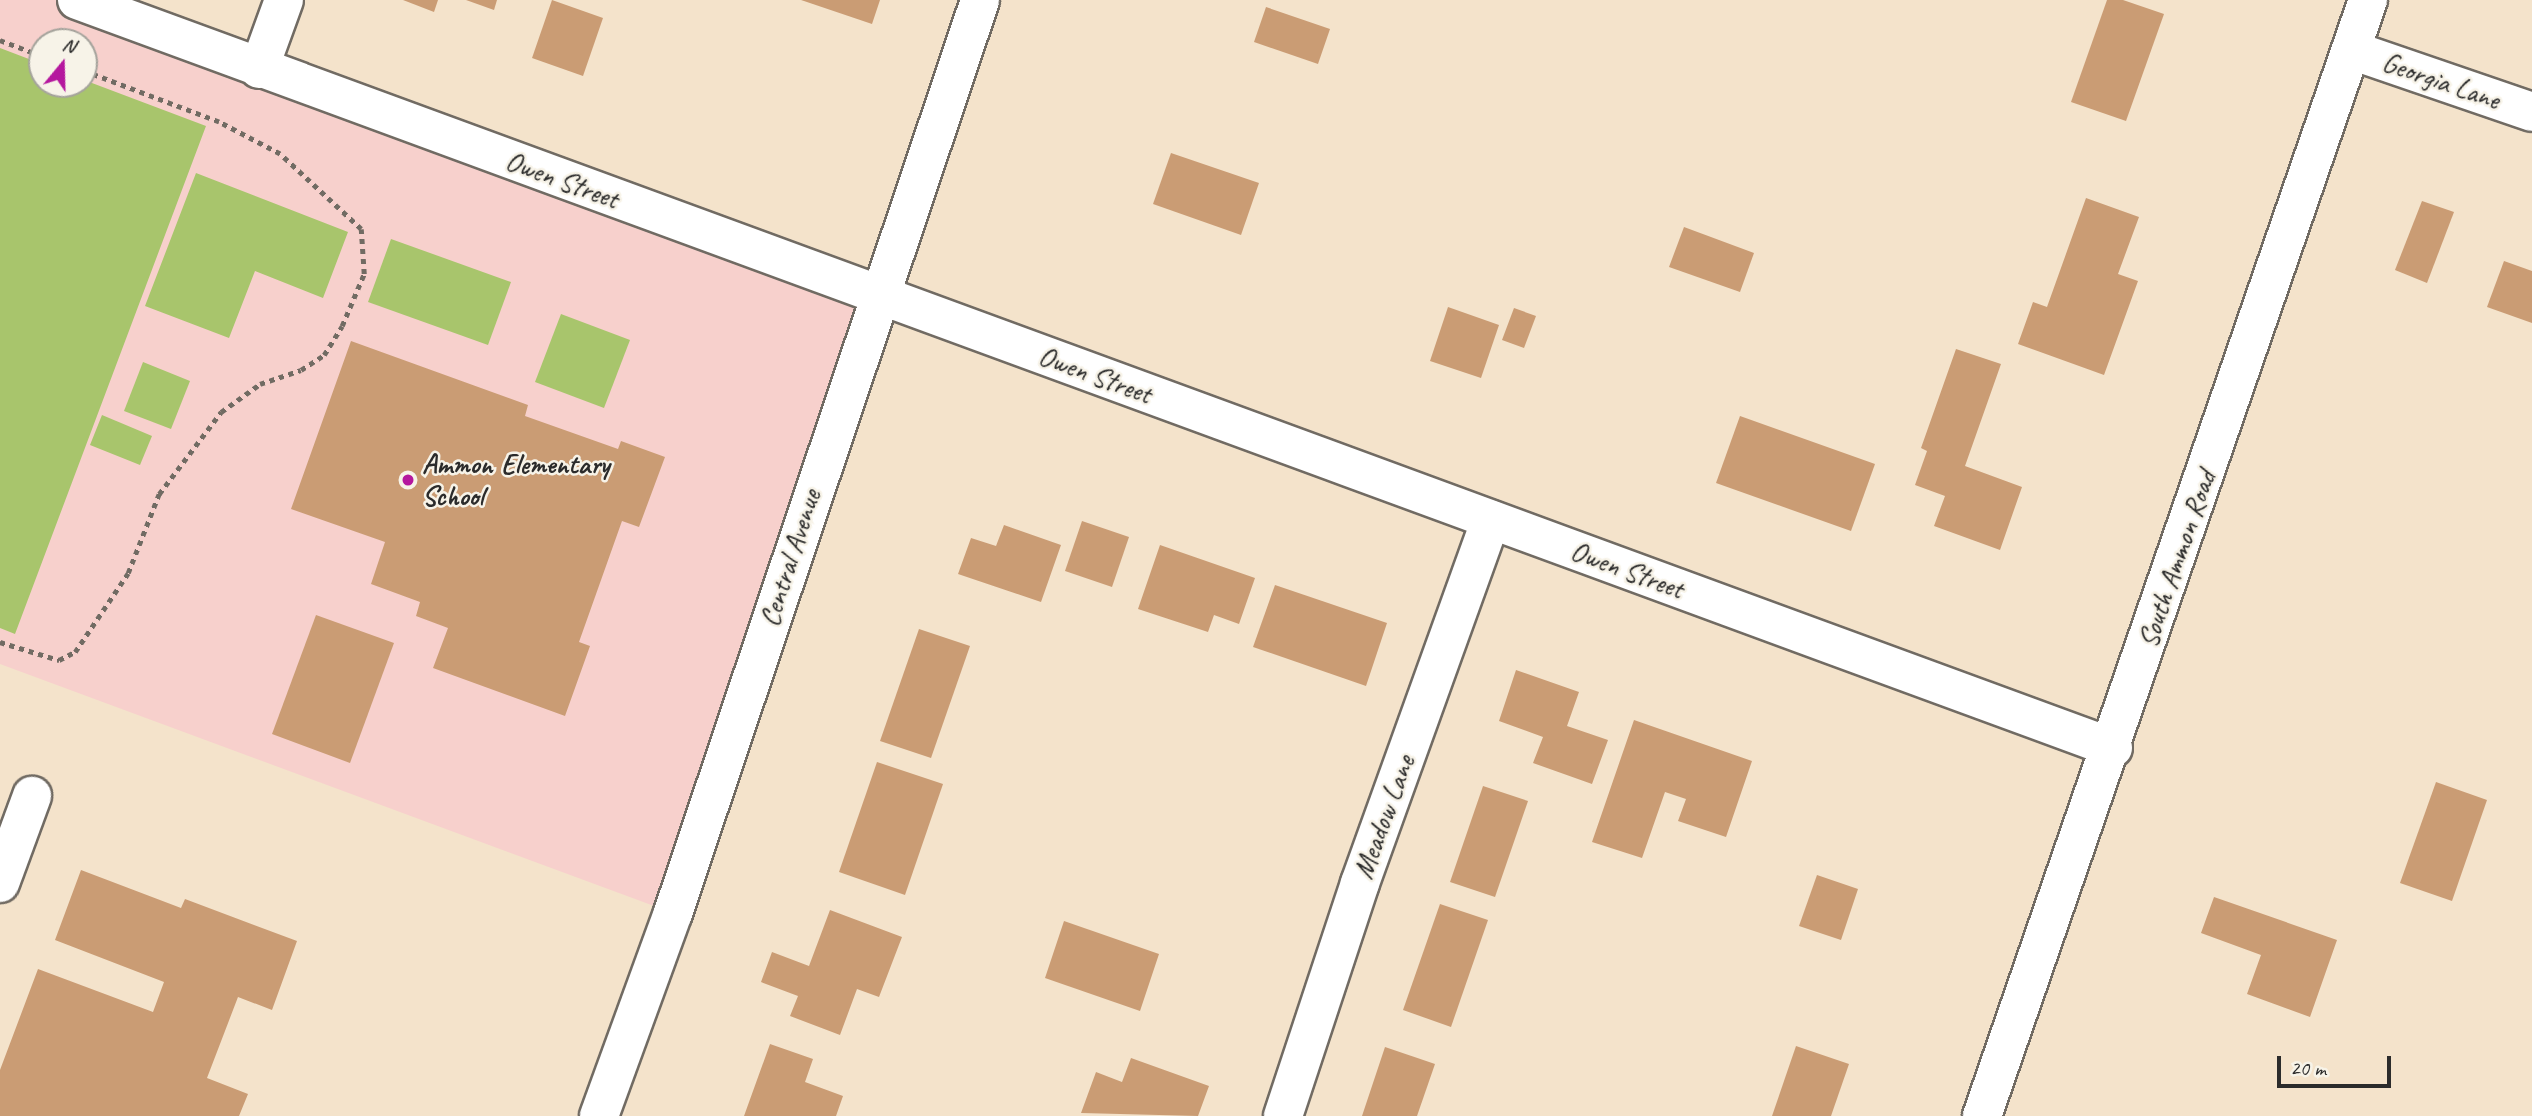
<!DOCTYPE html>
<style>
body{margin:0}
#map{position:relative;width:2532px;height:1116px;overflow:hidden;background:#f4e3cb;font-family:Caveat,sans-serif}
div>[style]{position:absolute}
.built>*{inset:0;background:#f7d0cc}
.green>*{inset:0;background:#a8c56c}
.building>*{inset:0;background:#ca9c74}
.path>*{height:4.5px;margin-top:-2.25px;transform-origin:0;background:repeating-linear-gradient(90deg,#716b63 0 5px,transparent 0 10px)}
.roads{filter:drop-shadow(2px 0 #716b63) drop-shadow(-2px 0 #716b63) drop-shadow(0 2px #716b63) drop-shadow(0 -2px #716b63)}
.minor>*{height:38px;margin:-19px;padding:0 19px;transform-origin:19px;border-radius:19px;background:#fff}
.major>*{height:38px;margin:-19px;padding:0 19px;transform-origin:19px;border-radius:19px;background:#fff}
.dots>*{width:19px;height:19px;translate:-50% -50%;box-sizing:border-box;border:4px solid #f7f3e8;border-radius:50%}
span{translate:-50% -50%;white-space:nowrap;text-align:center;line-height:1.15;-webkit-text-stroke:5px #f7f3e8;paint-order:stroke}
.street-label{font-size:28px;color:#2b2b2b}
.poi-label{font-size:28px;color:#2b2b2b;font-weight:700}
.left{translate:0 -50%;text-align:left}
.north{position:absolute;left:28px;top:28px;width:70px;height:70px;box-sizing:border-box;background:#f7f3e8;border:2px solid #a5a39c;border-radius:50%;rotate:19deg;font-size:19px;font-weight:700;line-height:28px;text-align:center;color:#2b2b2b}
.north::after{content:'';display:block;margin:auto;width:24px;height:32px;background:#b5179e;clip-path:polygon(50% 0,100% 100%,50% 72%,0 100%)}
.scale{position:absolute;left:2277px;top:1056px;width:114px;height:32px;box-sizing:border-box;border:4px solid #2b2b2b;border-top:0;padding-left:9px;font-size:21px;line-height:24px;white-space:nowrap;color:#2b2b2b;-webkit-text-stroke:5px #f7f3e8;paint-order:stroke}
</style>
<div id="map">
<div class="built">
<div style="clip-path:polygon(evenodd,0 0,77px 0,877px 295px,673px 913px,0 664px,0 0,42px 42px,84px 42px,84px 84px,42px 84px,42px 42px)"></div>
</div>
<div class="green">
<div style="clip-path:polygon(0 48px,42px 64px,42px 84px,84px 84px,84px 80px,206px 126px,15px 634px,0 628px)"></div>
<div style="clip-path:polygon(196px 173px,348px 232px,323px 298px,255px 271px,229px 338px,145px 306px)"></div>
<div style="clip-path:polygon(391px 239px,511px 282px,488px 345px,368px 302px)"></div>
<div style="clip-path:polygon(561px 314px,630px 340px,604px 408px,535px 382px)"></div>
<div style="clip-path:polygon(143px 362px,190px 381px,171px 429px,124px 411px)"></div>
<div style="clip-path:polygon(102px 415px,152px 436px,140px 465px,90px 445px)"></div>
</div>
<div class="building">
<div style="clip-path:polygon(403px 0,438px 0,434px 12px)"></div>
<div style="clip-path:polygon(466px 0,497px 0,494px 10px)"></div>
<div style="clip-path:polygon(552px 0,603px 18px,583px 76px,532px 58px)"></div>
<div style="clip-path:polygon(801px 0,880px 0,872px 24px)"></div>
<div style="clip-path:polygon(2107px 0,2123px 0,2164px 14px,2126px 121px,2071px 102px)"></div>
<div style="clip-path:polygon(1266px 7px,1330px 29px,1318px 64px,1254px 42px)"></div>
<div style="clip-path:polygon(1171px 153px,1259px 183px,1241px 235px,1153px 204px)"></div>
<div style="clip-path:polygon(2086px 198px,2139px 217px,2118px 274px,2138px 281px,2104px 375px,2018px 344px,2033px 302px,2047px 307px)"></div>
<div style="clip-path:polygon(2422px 201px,2454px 212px,2427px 283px,2395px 270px)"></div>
<div style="clip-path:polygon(1684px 227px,1754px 253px,1740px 292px,1669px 267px)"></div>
<div style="clip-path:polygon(2504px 261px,2532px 271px,2532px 323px,2487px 307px)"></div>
<div style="clip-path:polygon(1448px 307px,1499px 325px,1481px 378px,1430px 361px)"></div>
<div style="clip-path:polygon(1514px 308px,1536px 316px,1524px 348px,1502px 340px)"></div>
<div style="clip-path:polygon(351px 341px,528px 405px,525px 416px,618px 449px,621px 441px,665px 457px,639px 527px,622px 521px,579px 642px,590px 646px,565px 716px,433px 668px,448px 628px,416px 616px,420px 602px,371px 584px,385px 542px,291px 509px)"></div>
<div style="clip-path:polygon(1956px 349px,2001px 364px,1965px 466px,2022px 487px,2000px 550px,1934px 526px,1945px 496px,1915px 485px,1927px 451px,1921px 448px)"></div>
<div style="clip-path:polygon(1740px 416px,1875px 464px,1851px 531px,1716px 483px)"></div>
<div style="clip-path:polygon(1082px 521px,1129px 537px,1112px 587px,1065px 571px)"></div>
<div style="clip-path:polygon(1004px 525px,1061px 545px,1041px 602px,958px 574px,971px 538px,996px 546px)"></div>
<div style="clip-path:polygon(1160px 545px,1255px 578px,1239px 624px,1214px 615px,1208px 632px,1138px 609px)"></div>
<div style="clip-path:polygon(1275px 585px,1387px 623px,1366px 686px,1253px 647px)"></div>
<div style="clip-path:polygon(316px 615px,394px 643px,350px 763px,272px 734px)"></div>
<div style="clip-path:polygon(919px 629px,970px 646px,931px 758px,880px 741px)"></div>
<div style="clip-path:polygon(1516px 670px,1579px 692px,1567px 726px,1608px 740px,1592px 784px,1533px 763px,1543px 737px,1499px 721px)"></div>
<div style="clip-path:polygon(1634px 720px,1752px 761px,1726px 837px,1678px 821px,1686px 799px,1665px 792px,1642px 858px,1592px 842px)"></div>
<div style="clip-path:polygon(877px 762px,943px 784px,905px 895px,839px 872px)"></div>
<div style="clip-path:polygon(2436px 782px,2487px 800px,2452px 901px,2400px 883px)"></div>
<div style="clip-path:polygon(1483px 786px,1528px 801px,1495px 897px,1450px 882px)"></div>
<div style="clip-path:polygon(81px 870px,181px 908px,185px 899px,297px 941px,272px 1010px,238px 997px,207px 1078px,248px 1094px,239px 1116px,0 1116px,0 1070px,38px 969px,153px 1012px,164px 982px,55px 940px)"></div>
<div style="clip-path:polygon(1817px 875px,1858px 889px,1841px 940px,1799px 926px)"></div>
<div style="clip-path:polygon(2214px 897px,2337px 940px,2310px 1017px,2247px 994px,2261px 955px,2201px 933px)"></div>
<div style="clip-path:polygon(1440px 904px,1488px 920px,1451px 1027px,1403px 1010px)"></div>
<div style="clip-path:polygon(830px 910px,902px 937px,879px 997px,857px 989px,840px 1035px,790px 1016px,798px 996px,761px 982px,772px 952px,809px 966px)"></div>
<div style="clip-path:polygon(1064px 921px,1159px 954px,1140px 1011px,1045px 978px)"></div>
<div style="clip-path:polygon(770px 1044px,813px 1059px,805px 1082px,843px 1096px,836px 1116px,744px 1116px)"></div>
<div style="clip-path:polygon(1796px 1046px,1849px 1064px,1831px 1116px,1772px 1116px)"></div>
<div style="clip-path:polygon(1385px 1047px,1435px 1064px,1417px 1116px,1362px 1116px)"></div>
<div style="clip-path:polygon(1131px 1058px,1209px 1086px,1198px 1116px,1081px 1113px,1096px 1072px,1122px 1082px)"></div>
</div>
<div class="path">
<div style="left:0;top:40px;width:45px;rotate:20.9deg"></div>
<div style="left:0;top:642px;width:62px;rotate:17deg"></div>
<div style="left:59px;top:660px;width:18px;rotate:-27deg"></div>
<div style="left:75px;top:652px;width:95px;rotate:-56.1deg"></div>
<div style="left:128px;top:573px;width:85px;rotate:-68.6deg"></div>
<div style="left:159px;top:494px;width:103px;rotate:-52.9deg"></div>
<div style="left:221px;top:412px;width:48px;rotate:-35.7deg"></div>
<div style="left:260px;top:384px;width:43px;rotate:-18.9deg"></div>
<div style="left:301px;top:370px;width:27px;rotate:-33deg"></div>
<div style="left:324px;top:355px;width:34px;rotate:-58deg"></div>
<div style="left:342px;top:326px;width:56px;rotate:-67.1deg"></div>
<div style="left:364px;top:274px;width:45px;rotate:-93.8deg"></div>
<div style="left:361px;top:229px;width:110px;rotate:-137.2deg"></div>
<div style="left:280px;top:154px;width:69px;rotate:-152.3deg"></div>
<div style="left:219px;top:122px;width:144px;rotate:-159.3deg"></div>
</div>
<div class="roads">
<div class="minor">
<div style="left:77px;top:0;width:2169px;rotate:20.17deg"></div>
<div style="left:2351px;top:50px;width:191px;rotate:18.9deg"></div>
<div style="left:259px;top:69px;width:73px;rotate:-70.1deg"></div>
<div style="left:0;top:883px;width:93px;rotate:-69.8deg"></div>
<div style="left:599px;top:1116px;width:216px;rotate:-70deg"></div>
<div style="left:673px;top:913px;width:963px;rotate:-71.41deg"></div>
<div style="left:1283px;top:1116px;width:245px;rotate:-71.7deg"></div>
<div style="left:1360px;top:883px;width:386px;rotate:-70.2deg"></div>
</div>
<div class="major">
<div style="left:1982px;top:1116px;width:1181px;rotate:-70.92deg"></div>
</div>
</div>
<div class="dots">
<div style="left:408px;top:480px;background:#b5179e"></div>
</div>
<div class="street-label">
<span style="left:2441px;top:81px;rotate:19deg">Georgia Lane</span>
<span style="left:562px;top:180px;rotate:20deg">Owen Street</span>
<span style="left:1095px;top:375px;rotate:20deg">Owen Street</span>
<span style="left:790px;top:558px;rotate:-72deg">Central Avenue</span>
<span style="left:2177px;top:559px;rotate:-71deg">South Ammon Road</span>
<span style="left:1627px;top:570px;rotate:20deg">Owen Street</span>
<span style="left:1384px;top:817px;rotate:-70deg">Meadow Lane</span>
</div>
<div class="poi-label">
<span class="left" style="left:422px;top:480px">Ammon Elementary<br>School</span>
</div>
<div class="north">N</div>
<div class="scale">20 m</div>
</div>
